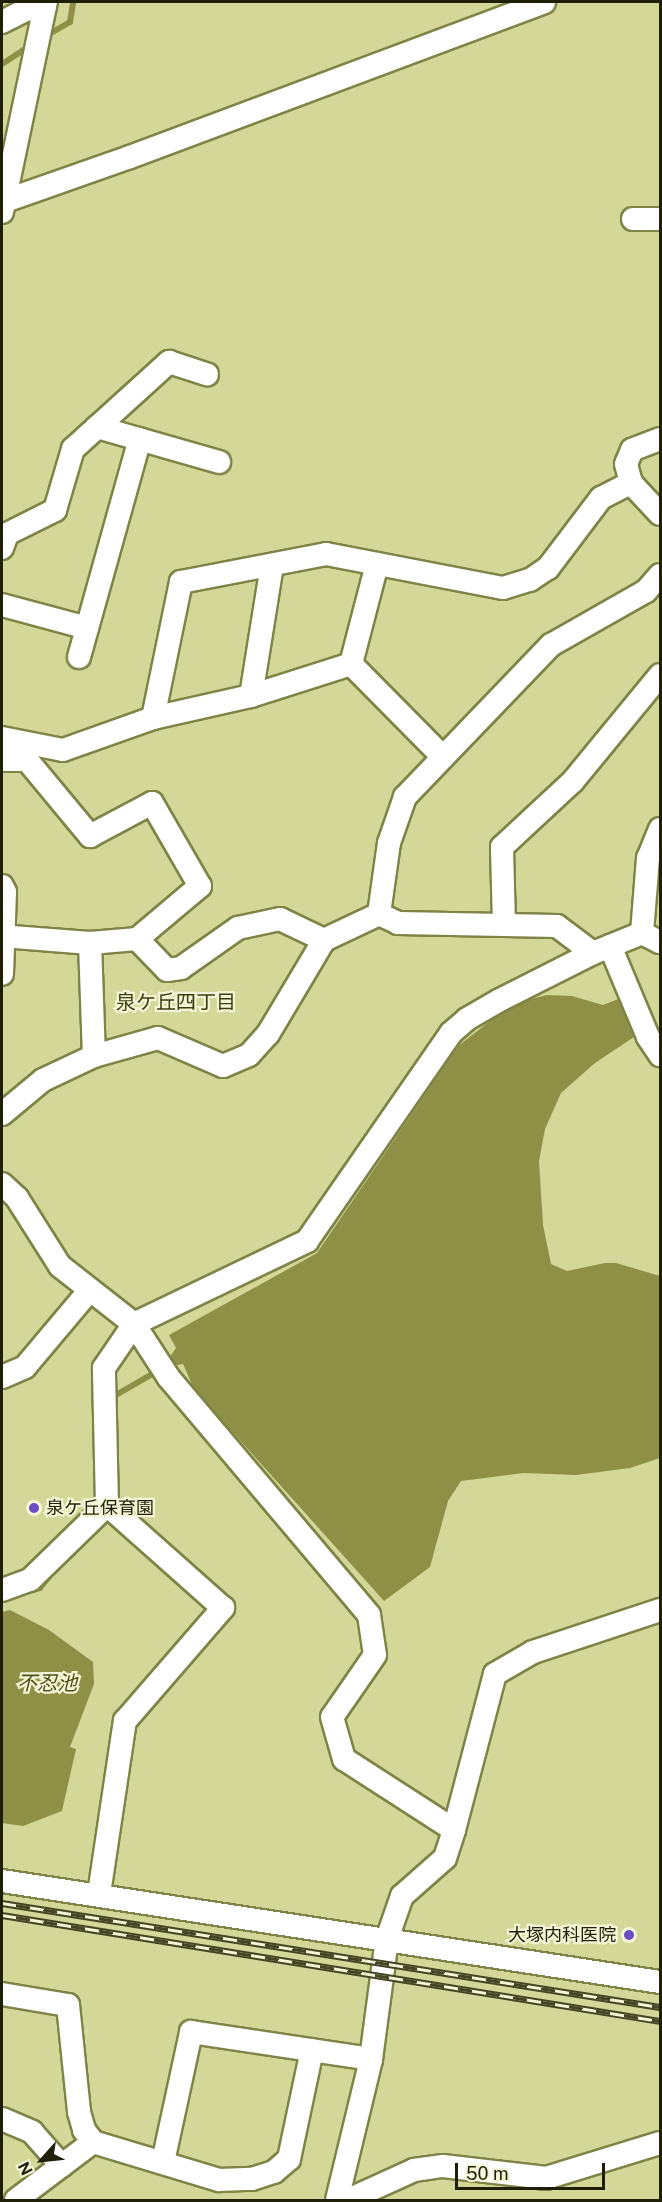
<!DOCTYPE html>
<meta charset="utf-8">
<style>
body{margin:0}
#map{position:relative;width:662px;height:2202px;overflow:hidden;background:#d3d797;font-family:"Public Sans","Noto Sans JP",sans-serif}
div>[style]{position:absolute}
.water>*{inset:0;background:#8e9145}
.stream>*{height:6px;margin:-3px;padding:0 3px;transform-origin:3px;border-radius:3px;background:#8e9145}
.roads{filter:drop-shadow(2px 0 #808346) drop-shadow(-2px 0 #808346) drop-shadow(0 2px #808346) drop-shadow(0 -2px #808346)}
.minor>*{height:22px;margin:-11px;padding:0 11px;transform-origin:11px;border-radius:11px;background:#fff}
.rail>*{height:7px;margin-top:-3.5px;transform-origin:0;background:repeating-linear-gradient(90deg,#f3f5d6 0 14px,#444524 0 28px);box-sizing:border-box;border-block:2px solid #444524}
.dots>*{width:16px;height:16px;translate:-50% -50%;box-sizing:border-box;border:3px solid #f3f5d6;border-radius:50%}
span{translate:-50% -50%;white-space:nowrap;text-align:center;line-height:1.15;-webkit-text-stroke:4.5px #f3f5d6;paint-order:stroke}
.poi-label{font-size:18px;color:#1e1f06}
.left{translate:0 -50%;text-align:left}
.right{translate:-100% -50%;text-align:right}
.neighbourhood-label{font-size:20px;color:#3c3e0e}
.water-label{font-size:20px;color:#4e5016;font-style:italic}
.frame{position:absolute;inset:0;border:3px solid #1e1f06;pointer-events:none}
.north{position:absolute;left:12px;top:2130px;width:60px;height:60px;-webkit-text-stroke:4px #f3f5d6;paint-order:stroke;rotate:243deg;font-size:16px;font-weight:700;line-height:24px;text-align:center;color:#1e1f06}
.north::after{content:'';display:block;margin:auto;width:21px;height:27px;background:#1e1f06;clip-path:polygon(50% 0,100% 100%,50% 72%,0 100%)}
.scale{position:absolute;left:455px;top:2163px;width:150px;height:27px;box-sizing:border-box;border:3px solid #1e1f06;border-top:0;padding-left:8px;font-size:18px;line-height:21px;white-space:nowrap;color:#1e1f06;-webkit-text-stroke:4px #f3f5d6;paint-order:stroke}
</style>
<div id="map">
<div class="water">
<div style="clip-path:polygon(547px 995px,572px 996px,603px 1005px,621px 998px,637px 1035px,595px 1063px,561px 1093px,545px 1129px,539px 1161px,543px 1225px,551px 1264px,567px 1271px,605px 1263px,616px 1263px,660px 1276px,660px 1458px,630px 1468px,576px 1475px,524px 1473px,461px 1481px,448px 1501px,430px 1567px,384px 1601px,194px 1389px,183px 1364px,177px 1365px,169px 1358px,176px 1348px,169px 1335px,317px 1253px,458px 1046px,499px 1014px,523px 1001px)"></div>
<div style="clip-path:polygon(10px 1610px,49px 1630px,93px 1662px,94px 1684px,70px 1747px,76px 1749px,62px 1811px,23px 1826px,2px 1823px,2px 1612px)"></div>
</div>
<div class="stream">
<div style="left:44px;top:37px;width:30px;rotate:-30deg"></div>
<div style="left:70px;top:22px;width:20px;rotate:-81deg"></div>
<div style="left:2px;top:64px;width:33px;rotate:-33deg"></div>
<div style="left:116px;top:1395px;width:66px;rotate:-30.1deg"></div>
<div style="left:32px;top:1590px;width:8px;rotate:-14deg"></div>
<div style="left:40px;top:1588px;width:18px;rotate:-52deg"></div>
</div>
<div class="roads">
<div class="minor">
<div style="left:2px;top:22px;width:27px;rotate:-27deg"></div>
<div style="left:26px;top:10px;width:19px;rotate:-9deg"></div>
<div style="left:2px;top:202px;width:136px;rotate:-19.4deg"></div>
<div style="left:130px;top:157px;width:442px;rotate:-20.5deg"></div>
<div style="left:2px;top:212px;width:215px;rotate:-78.2deg"></div>
<div style="left:633px;top:219px;width:27px"></div>
<div style="left:97px;top:427px;width:127px;rotate:16deg"></div>
<div style="left:660px;top:439px;width:30px;rotate:159deg"></div>
<div style="left:632px;top:450px;width:15px;rotate:113deg"></div>
<div style="left:626px;top:464px;width:20px;rotate:75deg"></div>
<div style="left:631px;top:483px;width:42px;rotate:46.9deg"></div>
<div style="left:2px;top:548px;width:15px;rotate:-70deg"></div>
<div style="left:7px;top:534px;width:54px;rotate:-26.6deg"></div>
<div style="left:55px;top:510px;width:64px;rotate:-73.6deg"></div>
<div style="left:73px;top:449px;width:130px;rotate:-42.2deg"></div>
<div style="left:169px;top:362px;width:40px;rotate:18deg"></div>
<div style="left:377px;top:564px;width:103px;rotate:104.6deg"></div>
<div style="left:351px;top:664px;width:129px;rotate:45.3deg"></div>
<div style="left:2px;top:605px;width:88px;rotate:15.1deg"></div>
<div style="left:79px;top:657px;width:226px;rotate:-74.4deg"></div>
<div style="left:251px;top:696px;width:133px;rotate:-80.9deg"></div>
<div style="left:153px;top:718px;width:139px;rotate:-78.4deg"></div>
<div style="left:181px;top:582px;width:148px;rotate:-10.9deg"></div>
<div style="left:326px;top:554px;width:180px;rotate:10.9deg"></div>
<div style="left:503px;top:588px;width:28px;rotate:-17deg"></div>
<div style="left:530px;top:580px;width:22px;rotate:-34deg"></div>
<div style="left:548px;top:568px;width:88px;rotate:-52.9deg"></div>
<div style="left:601px;top:498px;width:34px;rotate:-27deg"></div>
<div style="left:2px;top:738px;width:62px;rotate:11.1deg"></div>
<div style="left:63px;top:750px;width:96px;rotate:-19.6deg"></div>
<div style="left:153px;top:718px;width:100px;rotate:-12.7deg"></div>
<div style="left:251px;top:696px;width:105px;rotate:-17.7deg"></div>
<div style="left:2px;top:760px;width:25px"></div>
<div style="left:27px;top:760px;width:99px;rotate:50.3deg"></div>
<div style="left:90px;top:836px;width:70px;rotate:-28deg"></div>
<div style="left:152px;top:803px;width:96px;rotate:60deg"></div>
<div style="left:200px;top:886px;width:82px;rotate:139.9deg"></div>
<div style="left:137px;top:939px;width:47px;rotate:175.1deg"></div>
<div style="left:90px;top:943px;width:88px;rotate:-175.5deg"></div>
<div style="left:660px;top:829px;width:31px;rotate:112deg"></div>
<div style="left:648px;top:858px;width:75px;rotate:94.6deg"></div>
<div style="left:642px;top:933px;width:20px;rotate:27deg"></div>
<div style="left:2px;top:886px;width:7px;rotate:63deg"></div>
<div style="left:5px;top:892px;width:82px;rotate:92.1deg"></div>
<div style="left:379px;top:914px;width:21px;rotate:25deg"></div>
<div style="left:398px;top:923px;width:159px;rotate:1.1deg"></div>
<div style="left:557px;top:926px;width:45px;rotate:36.9deg"></div>
<div style="left:504px;top:925px;width:78px;rotate:-91.5deg"></div>
<div style="left:502px;top:847px;width:97px;rotate:-42.9deg"></div>
<div style="left:573px;top:781px;width:137px;rotate:-50.6deg"></div>
<div style="left:137px;top:939px;width:43px;rotate:45.9deg"></div>
<div style="left:167px;top:970px;width:14px;rotate:-8deg"></div>
<div style="left:181px;top:968px;width:70px;rotate:-35.1deg"></div>
<div style="left:238px;top:928px;width:43px;rotate:-12.1deg"></div>
<div style="left:280px;top:919px;width:49px;rotate:25.5deg"></div>
<div style="left:90px;top:943px;width:113px;rotate:88deg"></div>
<div style="left:610px;top:946px;width:99px;rotate:67.3deg"></div>
<div style="left:648px;top:1037px;width:22px;rotate:56deg"></div>
<div style="left:2px;top:1114px;width:53px;rotate:-39.7deg"></div>
<div style="left:43px;top:1080px;width:56px;rotate:-25.2deg"></div>
<div style="left:94px;top:1056px;width:66px;rotate:-15.7deg"></div>
<div style="left:158px;top:1038px;width:71px;rotate:23.3deg"></div>
<div style="left:223px;top:1066px;width:28px;rotate:-23deg"></div>
<div style="left:249px;top:1055px;width:28px;rotate:-48deg"></div>
<div style="left:268px;top:1034px;width:109px;rotate:-59.2deg"></div>
<div style="left:324px;top:940px;width:61px;rotate:-25.3deg"></div>
<div style="left:379px;top:914px;width:72px;rotate:-82deg"></div>
<div style="left:389px;top:843px;width:49px;rotate:-70.8deg"></div>
<div style="left:405px;top:797px;width:211px;rotate:-46.2deg"></div>
<div style="left:551px;top:645px;width:109px;rotate:-29.6deg"></div>
<div style="left:646px;top:591px;width:21px;rotate:-49deg"></div>
<div style="left:2px;top:1184px;width:21px;rotate:43deg"></div>
<div style="left:17px;top:1198px;width:80px;rotate:57.7deg"></div>
<div style="left:60px;top:1266px;width:94px;rotate:38.1deg"></div>
<div style="left:134px;top:1324px;width:64px;rotate:57.1deg"></div>
<div style="left:169px;top:1378px;width:310px;rotate:49.8deg"></div>
<div style="left:369px;top:1615px;width:40px;rotate:81.5deg"></div>
<div style="left:375px;top:1655px;width:75px;rotate:124.7deg"></div>
<div style="left:332px;top:1717px;width:44px;rotate:74.1deg"></div>
<div style="left:344px;top:1759px;width:131px;rotate:32.8deg"></div>
<div style="left:454px;top:1830px;width:161px;rotate:-75.3deg"></div>
<div style="left:495px;top:1674px;width:44px;rotate:-30.1deg"></div>
<div style="left:533px;top:1652px;width:134px;rotate:-18.3deg"></div>
<div style="left:2px;top:1377px;width:25px;rotate:-23deg"></div>
<div style="left:25px;top:1367px;width:99px;rotate:-49.9deg"></div>
<div style="left:2px;top:1590px;width:30px;rotate:-20deg"></div>
<div style="left:30px;top:1580px;width:107px;rotate:-44.2deg"></div>
<div style="left:107px;top:1505px;width:137px;rotate:-91.3deg"></div>
<div style="left:104px;top:1368px;width:53px;rotate:-55.7deg"></div>
<div style="left:134px;top:1324px;width:192px;rotate:-25.6deg"></div>
<div style="left:307px;top:1241px;width:253px;rotate:-55.3deg"></div>
<div style="left:451px;top:1033px;width:21px;rotate:-41deg"></div>
<div style="left:467px;top:1019px;width:38px;rotate:-30deg"></div>
<div style="left:500px;top:1000px;width:104px;rotate:-26.8deg"></div>
<div style="left:593px;top:953px;width:53px;rotate:-22.2deg"></div>
<div style="left:2px;top:1881px;width:666px;rotate:8.73deg"></div>
<div style="left:99px;top:1894px;width:175px;rotate:-81.5deg"></div>
<div style="left:125px;top:1721px;width:150px;rotate:-49.1deg"></div>
<div style="left:223px;top:1608px;width:155px;rotate:-138.4deg"></div>
<div style="left:2px;top:1994px;width:67px;rotate:9.5deg"></div>
<div style="left:68px;top:2005px;width:108px;rotate:84.1deg"></div>
<div style="left:79px;top:2112px;width:19px;rotate:74deg"></div>
<div style="left:84px;top:2130px;width:15px;rotate:53deg"></div>
<div style="left:93px;top:2142px;width:132px;rotate:16.8deg"></div>
<div style="left:219px;top:2180px;width:33px;rotate:-2deg"></div>
<div style="left:252px;top:2179px;width:23px;rotate:-18deg"></div>
<div style="left:274px;top:2172px;width:20px;rotate:-41deg"></div>
<div style="left:289px;top:2159px;width:111px;rotate:-78.1deg"></div>
<div style="left:2px;top:2119px;width:33px;rotate:23deg"></div>
<div style="left:32px;top:2132px;width:45px;rotate:48.6deg"></div>
<div style="left:163px;top:2162px;width:133px;rotate:-77.8deg"></div>
<div style="left:191px;top:2032px;width:182px;rotate:8.5deg"></div>
<div style="left:16px;top:2200px;width:96px;rotate:-37deg"></div>
<div style="left:337px;top:2200px;width:145px;rotate:-76.4deg"></div>
<div style="left:371px;top:2059px;width:121px;rotate:-82.4deg"></div>
<div style="left:387px;top:1939px;width:46px;rotate:-70.8deg"></div>
<div style="left:402px;top:1896px;width:57px;rotate:-41.5deg"></div>
<div style="left:445px;top:1858px;width:29px;rotate:-72deg"></div>
<div style="left:348px;top:2200px;width:72px;rotate:-24.4deg"></div>
<div style="left:414px;top:2170px;width:29px;rotate:-8deg"></div>
<div style="left:443px;top:2166px;width:104px;rotate:6.6deg"></div>
<div style="left:546px;top:2178px;width:119px;rotate:-17.1deg"></div>
</div>
</div>
<div class="rail">
<div style="left:2px;top:1903px;width:666px;rotate:8.98deg"></div>
<div style="left:2px;top:1915px;width:666px;rotate:9.15deg"></div>
</div>
<div class="dots">
<div style="left:34px;top:1508px;background:#6d4bc4"></div>
<div style="left:629px;top:1935px;background:#6d4bc4"></div>
</div>
<div class="poi-label">
<span class="left" style="left:46px;top:1508px">泉ケ丘保育園</span>
<span class="right" style="left:616px;top:1935px">大塚内科医院</span>
</div>
<div class="neighbourhood-label">
<span style="left:176px;top:1002px">泉ケ丘四丁目</span>
</div>
<div class="water-label">
<span style="left:47px;top:1683px">不忍池</span>
</div>
<div class="frame"></div>
<div class="north">N</div>
<div class="scale">50 m</div>
</div>
